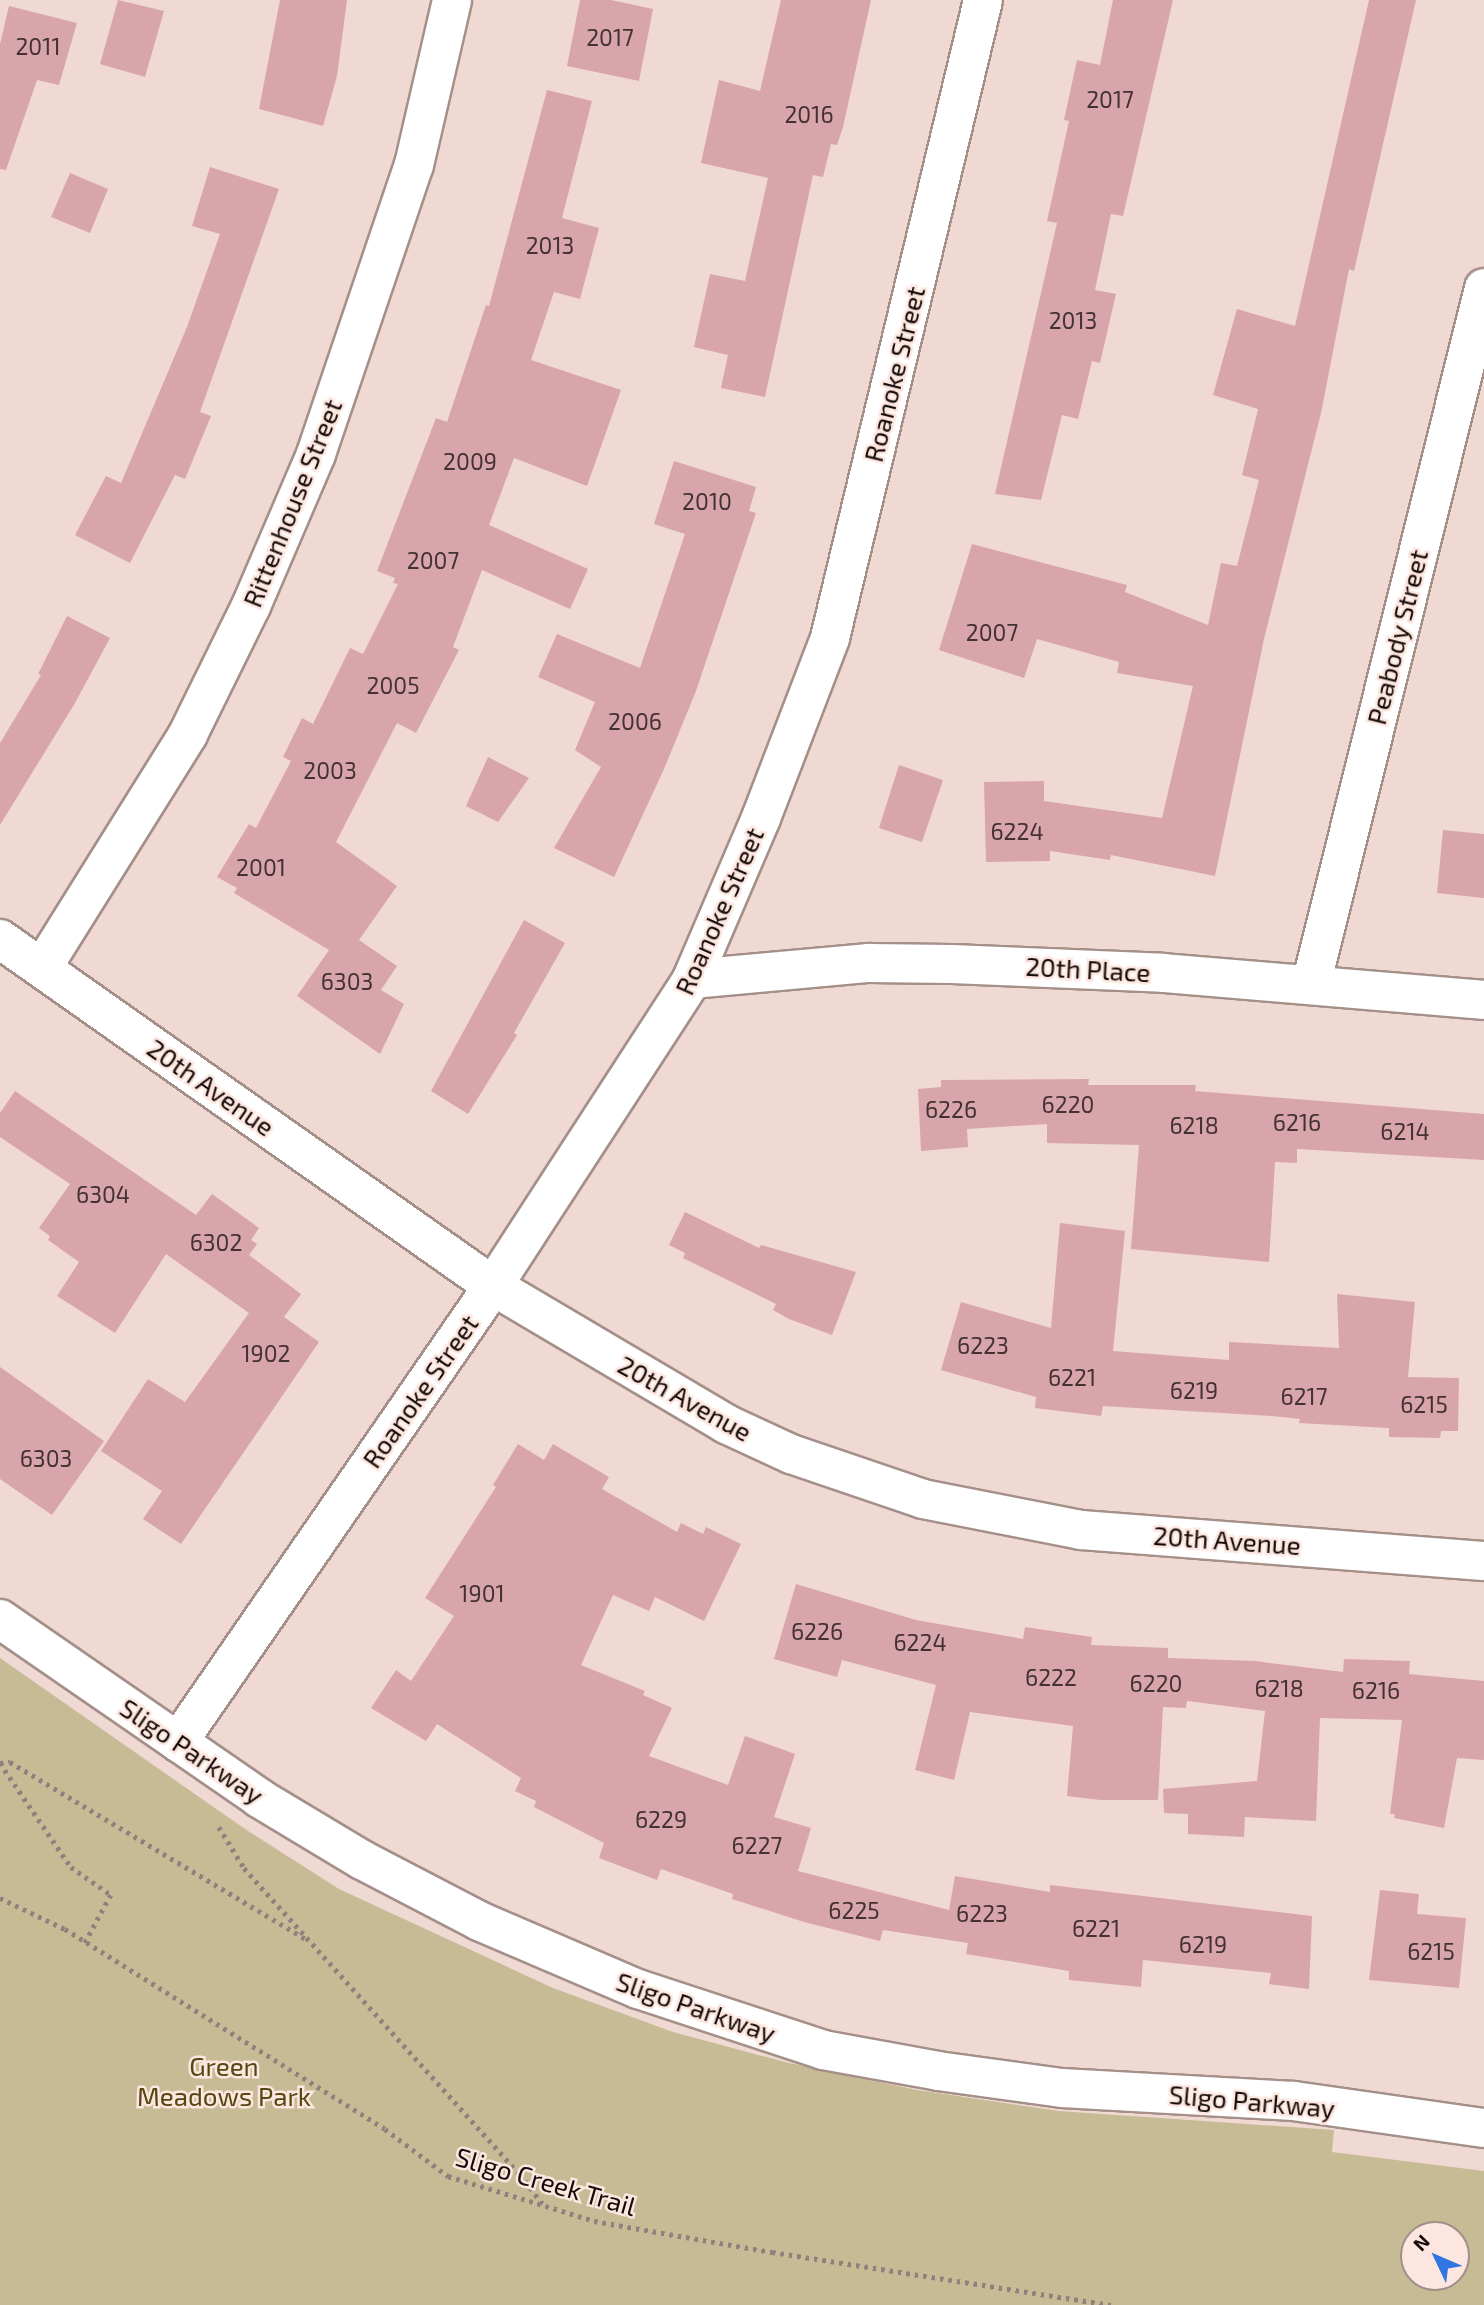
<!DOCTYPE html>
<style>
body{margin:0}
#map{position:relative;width:1484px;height:2305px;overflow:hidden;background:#f0d9d2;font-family:"Exo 2",sans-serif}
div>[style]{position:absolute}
.green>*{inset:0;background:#c7bb96}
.building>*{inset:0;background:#d8a5ac}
.path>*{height:4.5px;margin-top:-2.25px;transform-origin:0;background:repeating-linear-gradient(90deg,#91817c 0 3.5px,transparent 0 8.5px)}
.roads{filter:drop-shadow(2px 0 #a48f89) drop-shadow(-2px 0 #a48f89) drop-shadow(0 2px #a48f89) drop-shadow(0 -2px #a48f89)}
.street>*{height:38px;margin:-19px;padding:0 19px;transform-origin:19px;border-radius:19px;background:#fff}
span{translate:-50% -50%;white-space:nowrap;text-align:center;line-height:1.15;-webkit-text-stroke:5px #fde6df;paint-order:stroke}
.number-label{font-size:23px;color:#443232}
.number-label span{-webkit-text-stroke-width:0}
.street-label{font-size:26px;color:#130b09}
.park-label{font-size:26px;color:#564711}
.north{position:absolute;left:1400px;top:2221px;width:70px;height:70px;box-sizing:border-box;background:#fde6df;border:2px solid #9f8e89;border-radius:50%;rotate:314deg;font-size:19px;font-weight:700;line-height:28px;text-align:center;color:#130b09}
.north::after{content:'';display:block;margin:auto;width:24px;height:32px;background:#3075e2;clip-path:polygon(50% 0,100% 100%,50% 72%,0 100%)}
</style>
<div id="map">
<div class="green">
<div style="clip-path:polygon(evenodd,0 1658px,245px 1829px,339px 1889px,553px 1988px,673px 2032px,785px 2062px,917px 2090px,1059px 2111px,1334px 2130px,1332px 2152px,1484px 2171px,1484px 2305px,0 2305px,0 1658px,1414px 2235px,1456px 2235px,1456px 2277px,1414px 2277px,1414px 2235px)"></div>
</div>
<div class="building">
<div style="clip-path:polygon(118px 0,164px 11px,145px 77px,100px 64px)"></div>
<div style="clip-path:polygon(280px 0,347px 0,337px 76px,323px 126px,259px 109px)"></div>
<div style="clip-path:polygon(580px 0,611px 0,653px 9px,639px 81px,567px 66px)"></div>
<div style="clip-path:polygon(781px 0,871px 0,843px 127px,837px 145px,831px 144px,823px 177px,813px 175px,765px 397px,721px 388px,728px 355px,694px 347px,710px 274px,745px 281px,768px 178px,701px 163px,719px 80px,760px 91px)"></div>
<div style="clip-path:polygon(1113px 0,1173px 0,1123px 216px,1111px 214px,1095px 290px,1116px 294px,1100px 363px,1092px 361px,1078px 419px,1062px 415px,1041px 500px,995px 494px,1057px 223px,1047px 221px,1069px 121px,1064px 120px,1077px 60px,1100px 65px)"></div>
<div style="clip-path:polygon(1369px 0,1416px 0,1354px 271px,1349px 269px,1321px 413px,1264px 639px,1215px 876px,1111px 855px,1110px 860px,1050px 851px,1050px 861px,986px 862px,984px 782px,1044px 781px,1044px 801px,1162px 818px,1193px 686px,1117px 673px,1119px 662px,1037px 639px,1024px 678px,939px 650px,972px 544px,1127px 585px,1125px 592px,1208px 625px,1221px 563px,1237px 566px,1259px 480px,1242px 475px,1258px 409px,1213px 395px,1237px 309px,1295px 326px)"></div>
<div style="clip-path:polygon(9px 6px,77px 23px,59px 85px,37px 80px,6px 170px,0 169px,0 44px)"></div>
<div style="clip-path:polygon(547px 90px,592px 101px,562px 218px,599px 228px,580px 299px,554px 292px,531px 360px,621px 390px,587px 486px,514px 458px,489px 525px,588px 569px,570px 609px,482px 570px,453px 647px,459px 650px,416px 733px,397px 723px,336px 842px,397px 886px,359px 940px,397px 966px,381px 990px,404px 1004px,380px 1054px,297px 996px,329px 950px,234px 893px,237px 888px,217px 877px,249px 824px,256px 828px,291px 761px,283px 757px,302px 718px,313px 724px,350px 648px,363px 654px,398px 584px,393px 583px,395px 578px,377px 571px,436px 418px,447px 422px,486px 305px,489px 306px)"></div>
<div style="clip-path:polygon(210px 167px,279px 189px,200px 412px,211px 416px,185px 479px,175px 475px,130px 563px,75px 535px,106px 476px,121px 483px,187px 327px,220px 234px,192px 226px)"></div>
<div style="clip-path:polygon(70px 173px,108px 189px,90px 233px,51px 217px)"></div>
<div style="clip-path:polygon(674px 461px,756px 487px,749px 511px,756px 513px,696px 691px,664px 769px,614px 877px,554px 848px,601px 767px,575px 750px,595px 702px,538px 677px,557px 634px,640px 668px,685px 534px,654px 524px)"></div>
<div style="clip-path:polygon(67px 616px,110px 638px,75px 703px,0 825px,0 743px,41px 675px,38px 674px)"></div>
<div style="clip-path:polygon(488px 757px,529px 778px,498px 822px,466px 806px)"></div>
<div style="clip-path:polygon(899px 765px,943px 780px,922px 842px,879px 828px)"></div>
<div style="clip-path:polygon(1443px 830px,1484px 834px,1484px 898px,1437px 893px)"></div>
<div style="clip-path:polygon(524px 920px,565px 943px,514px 1033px,517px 1035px,468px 1114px,431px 1091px)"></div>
<div style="clip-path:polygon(1089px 1079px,1088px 1085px,1196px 1085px,1195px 1091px,1484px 1114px,1484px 1160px,1297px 1149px,1297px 1163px,1275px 1162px,1269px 1262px,1131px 1249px,1139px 1145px,1047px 1143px,1047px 1124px,967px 1129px,968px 1147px,921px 1151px,918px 1089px,941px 1087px,941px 1080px)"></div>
<div style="clip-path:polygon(15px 1091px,196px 1215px,212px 1194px,259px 1228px,251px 1240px,257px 1244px,249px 1255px,301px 1294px,284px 1317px,319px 1342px,181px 1544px,143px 1519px,162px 1491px,101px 1451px,148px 1379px,185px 1402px,249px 1313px,166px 1254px,115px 1333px,57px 1296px,79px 1262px,48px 1240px,50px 1236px,39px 1228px,70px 1184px,0 1137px,0 1113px)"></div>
<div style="clip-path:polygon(685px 1212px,759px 1248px,761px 1245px,856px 1272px,832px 1335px,789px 1319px,773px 1310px,776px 1304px,683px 1258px,685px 1253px,669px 1245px)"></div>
<div style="clip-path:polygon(1060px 1223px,1125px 1231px,1113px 1351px,1229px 1360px,1229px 1342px,1339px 1348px,1337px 1294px,1415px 1302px,1408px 1377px,1459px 1378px,1458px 1431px,1441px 1431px,1440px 1438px,1389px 1437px,1389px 1428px,1299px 1423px,1300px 1419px,1272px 1416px,1103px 1406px,1101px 1416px,1035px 1408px,1036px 1397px,941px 1370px,961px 1302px,1051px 1328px)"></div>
<div style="clip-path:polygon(0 1367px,104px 1441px,52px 1515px,0 1479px)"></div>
<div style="clip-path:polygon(518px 1444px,544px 1460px,553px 1444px,609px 1477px,602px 1489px,677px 1532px,681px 1523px,703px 1534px,706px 1527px,741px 1544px,704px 1621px,655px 1597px,649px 1611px,613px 1595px,581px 1665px,645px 1691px,643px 1695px,672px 1708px,649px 1756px,728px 1785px,745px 1736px,795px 1754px,774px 1817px,811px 1828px,798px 1871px,949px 1910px,955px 1876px,1050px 1892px,1050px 1885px,1312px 1916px,1309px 1989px,1269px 1984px,1271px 1973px,1143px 1960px,1141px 1987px,1069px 1980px,1069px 1971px,966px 1954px,968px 1943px,883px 1930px,880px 1941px,804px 1922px,732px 1899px,733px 1894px,661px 1869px,657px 1880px,599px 1858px,604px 1843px,534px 1807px,536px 1801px,515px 1791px,521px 1778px,437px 1724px,426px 1741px,371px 1708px,396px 1670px,411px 1681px,454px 1616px,425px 1598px,496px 1487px,493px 1485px)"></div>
<div style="clip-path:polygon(796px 1584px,916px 1620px,1023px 1639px,1025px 1627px,1092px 1637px,1091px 1645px,1168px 1648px,1168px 1658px,1255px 1661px,1343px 1672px,1344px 1659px,1410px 1661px,1409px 1674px,1484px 1681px,1484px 1760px,1457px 1758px,1444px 1828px,1394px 1818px,1395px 1814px,1390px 1814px,1402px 1720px,1320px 1718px,1316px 1821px,1245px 1817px,1244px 1837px,1188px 1834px,1188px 1814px,1164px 1813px,1163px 1789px,1257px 1781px,1265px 1711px,1187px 1701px,1186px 1708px,1163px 1707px,1158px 1800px,1100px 1800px,1067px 1796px,1073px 1726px,970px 1712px,954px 1780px,915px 1770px,936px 1685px,842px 1660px,837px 1677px,774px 1659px)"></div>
<div style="clip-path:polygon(1380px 1890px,1419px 1894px,1417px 1914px,1466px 1918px,1459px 1988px,1369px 1980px)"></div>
</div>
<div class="path">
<div style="left:0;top:1763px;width:10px;rotate:-6deg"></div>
<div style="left:10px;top:1762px;width:346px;rotate:30.9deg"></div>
<div style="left:0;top:1763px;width:126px;rotate:55.7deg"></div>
<div style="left:71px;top:1867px;width:49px;rotate:35deg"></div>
<div style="left:111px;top:1895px;width:55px;rotate:118.4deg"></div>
<div style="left:219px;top:1827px;width:48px;rotate:58.6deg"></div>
<div style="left:244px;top:1868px;width:412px;rotate:48deg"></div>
<div style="left:520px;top:2174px;width:39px;rotate:53deg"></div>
<div style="left:0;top:1898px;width:72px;rotate:25.5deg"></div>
<div style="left:65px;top:1929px;width:377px;rotate:32deg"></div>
<div style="left:385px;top:2129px;width:79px;rotate:36.7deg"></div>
<div style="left:448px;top:2176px;width:153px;rotate:17.1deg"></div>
<div style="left:594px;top:2221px;width:181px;rotate:9.9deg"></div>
<div style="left:772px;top:2252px;width:343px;rotate:8.9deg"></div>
</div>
<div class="roads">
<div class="street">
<div style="left:0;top:939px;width:603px;rotate:35.14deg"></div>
<div style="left:493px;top:1286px;width:271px;rotate:30.6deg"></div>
<div style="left:726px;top:1424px;width:72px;rotate:24.8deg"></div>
<div style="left:791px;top:1454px;width:139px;rotate:18.8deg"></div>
<div style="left:923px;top:1499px;width:161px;rotate:11.1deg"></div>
<div style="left:1081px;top:1530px;width:404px;rotate:4.4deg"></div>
<div style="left:42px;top:968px;width:276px;rotate:-58deg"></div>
<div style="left:188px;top:734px;width:143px;rotate:-63.8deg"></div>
<div style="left:251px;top:606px;width:165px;rotate:-66.8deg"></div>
<div style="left:316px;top:454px;width:305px;rotate:-71.3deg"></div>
<div style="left:414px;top:165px;width:169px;rotate:-77deg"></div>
<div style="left:692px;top:979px;width:178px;rotate:-5.2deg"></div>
<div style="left:869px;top:963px;width:83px;rotate:0.7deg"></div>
<div style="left:952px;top:964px;width:211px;rotate:2.4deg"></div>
<div style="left:1163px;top:973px;width:322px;rotate:4.8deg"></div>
<div style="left:1311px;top:985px;width:718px;rotate:-76.06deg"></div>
<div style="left:0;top:1619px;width:315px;rotate:34.6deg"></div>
<div style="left:259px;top:1798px;width:120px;rotate:31deg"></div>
<div style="left:362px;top:1860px;width:132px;rotate:27.5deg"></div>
<div style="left:479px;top:1921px;width:173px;rotate:23.2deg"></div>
<div style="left:638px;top:1989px;width:195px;rotate:18.2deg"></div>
<div style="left:823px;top:2050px;width:117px;rotate:10.3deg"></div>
<div style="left:938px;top:2071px;width:125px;rotate:7.8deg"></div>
<div style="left:1062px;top:2088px;width:232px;rotate:3.2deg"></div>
<div style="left:1294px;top:2101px;width:192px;rotate:8.1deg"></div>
<div style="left:178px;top:1742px;width:554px;rotate:-55.36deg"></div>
<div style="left:493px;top:1286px;width:366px;rotate:-57deg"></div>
<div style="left:692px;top:979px;width:175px;rotate:-66.8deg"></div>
<div style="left:761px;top:818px;width:193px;rotate:-69deg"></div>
<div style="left:830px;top:638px;width:656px;rotate:-76.51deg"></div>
</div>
</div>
<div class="number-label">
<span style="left:610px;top:37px">2017</span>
<span style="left:38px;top:46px">2011</span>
<span style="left:1110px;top:99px">2017</span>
<span style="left:809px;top:114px">2016</span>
<span style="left:550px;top:245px">2013</span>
<span style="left:1073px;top:320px">2013</span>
<span style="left:470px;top:461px">2009</span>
<span style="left:707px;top:501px">2010</span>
<span style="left:433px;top:560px">2007</span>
<span style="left:992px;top:632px">2007</span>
<span style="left:393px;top:685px">2005</span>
<span style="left:635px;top:721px">2006</span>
<span style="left:330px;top:770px">2003</span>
<span style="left:1017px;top:831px">6224</span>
<span style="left:261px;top:867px">2001</span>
<span style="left:347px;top:981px">6303</span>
<span style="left:1068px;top:1104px">6220</span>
<span style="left:951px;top:1109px">6226</span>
<span style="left:1297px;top:1122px">6216</span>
<span style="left:1194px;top:1125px">6218</span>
<span style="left:1405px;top:1131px">6214</span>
<span style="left:103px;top:1194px">6304</span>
<span style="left:216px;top:1242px">6302</span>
<span style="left:983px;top:1345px">6223</span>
<span style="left:266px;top:1353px">1902</span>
<span style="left:1072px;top:1377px">6221</span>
<span style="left:1194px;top:1390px">6219</span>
<span style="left:1304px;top:1396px">6217</span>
<span style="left:1424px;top:1404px">6215</span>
<span style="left:46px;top:1458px">6303</span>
<span style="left:482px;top:1593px">1901</span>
<span style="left:817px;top:1631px">6226</span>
<span style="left:920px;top:1642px">6224</span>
<span style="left:1051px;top:1677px">6222</span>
<span style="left:1156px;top:1683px">6220</span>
<span style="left:1279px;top:1688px">6218</span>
<span style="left:1376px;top:1690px">6216</span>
<span style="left:661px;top:1819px">6229</span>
<span style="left:757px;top:1845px">6227</span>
<span style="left:854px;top:1910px">6225</span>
<span style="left:982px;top:1913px">6223</span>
<span style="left:1096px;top:1928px">6221</span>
<span style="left:1203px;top:1944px">6219</span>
<span style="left:1431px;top:1951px">6215</span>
</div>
<div class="street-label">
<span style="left:894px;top:374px;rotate:-76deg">Roanoke Street</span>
<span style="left:292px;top:503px;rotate:-68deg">Rittenhouse Street</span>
<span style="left:1397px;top:637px;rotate:-76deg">Peabody Street</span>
<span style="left:719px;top:911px;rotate:-66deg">Roanoke Street</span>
<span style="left:1088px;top:969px;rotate:3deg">20th Place</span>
<span style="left:211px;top:1087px;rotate:35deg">20th Avenue</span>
<span style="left:420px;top:1391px;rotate:-55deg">Roanoke Street</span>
<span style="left:685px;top:1398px;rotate:29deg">20th Avenue</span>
<span style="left:1227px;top:1540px;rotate:4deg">20th Avenue</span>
<span style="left:192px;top:1751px;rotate:34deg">Sligo Parkway</span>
<span style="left:696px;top:2007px;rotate:19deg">Sligo Parkway</span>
<span style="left:1252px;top:2101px;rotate:5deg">Sligo Parkway</span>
<span style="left:546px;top:2181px;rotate:16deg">Sligo Creek Trail</span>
</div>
<div class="park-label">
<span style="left:224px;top:2081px">Green<br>Meadows Park</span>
</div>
<div class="north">N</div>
</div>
